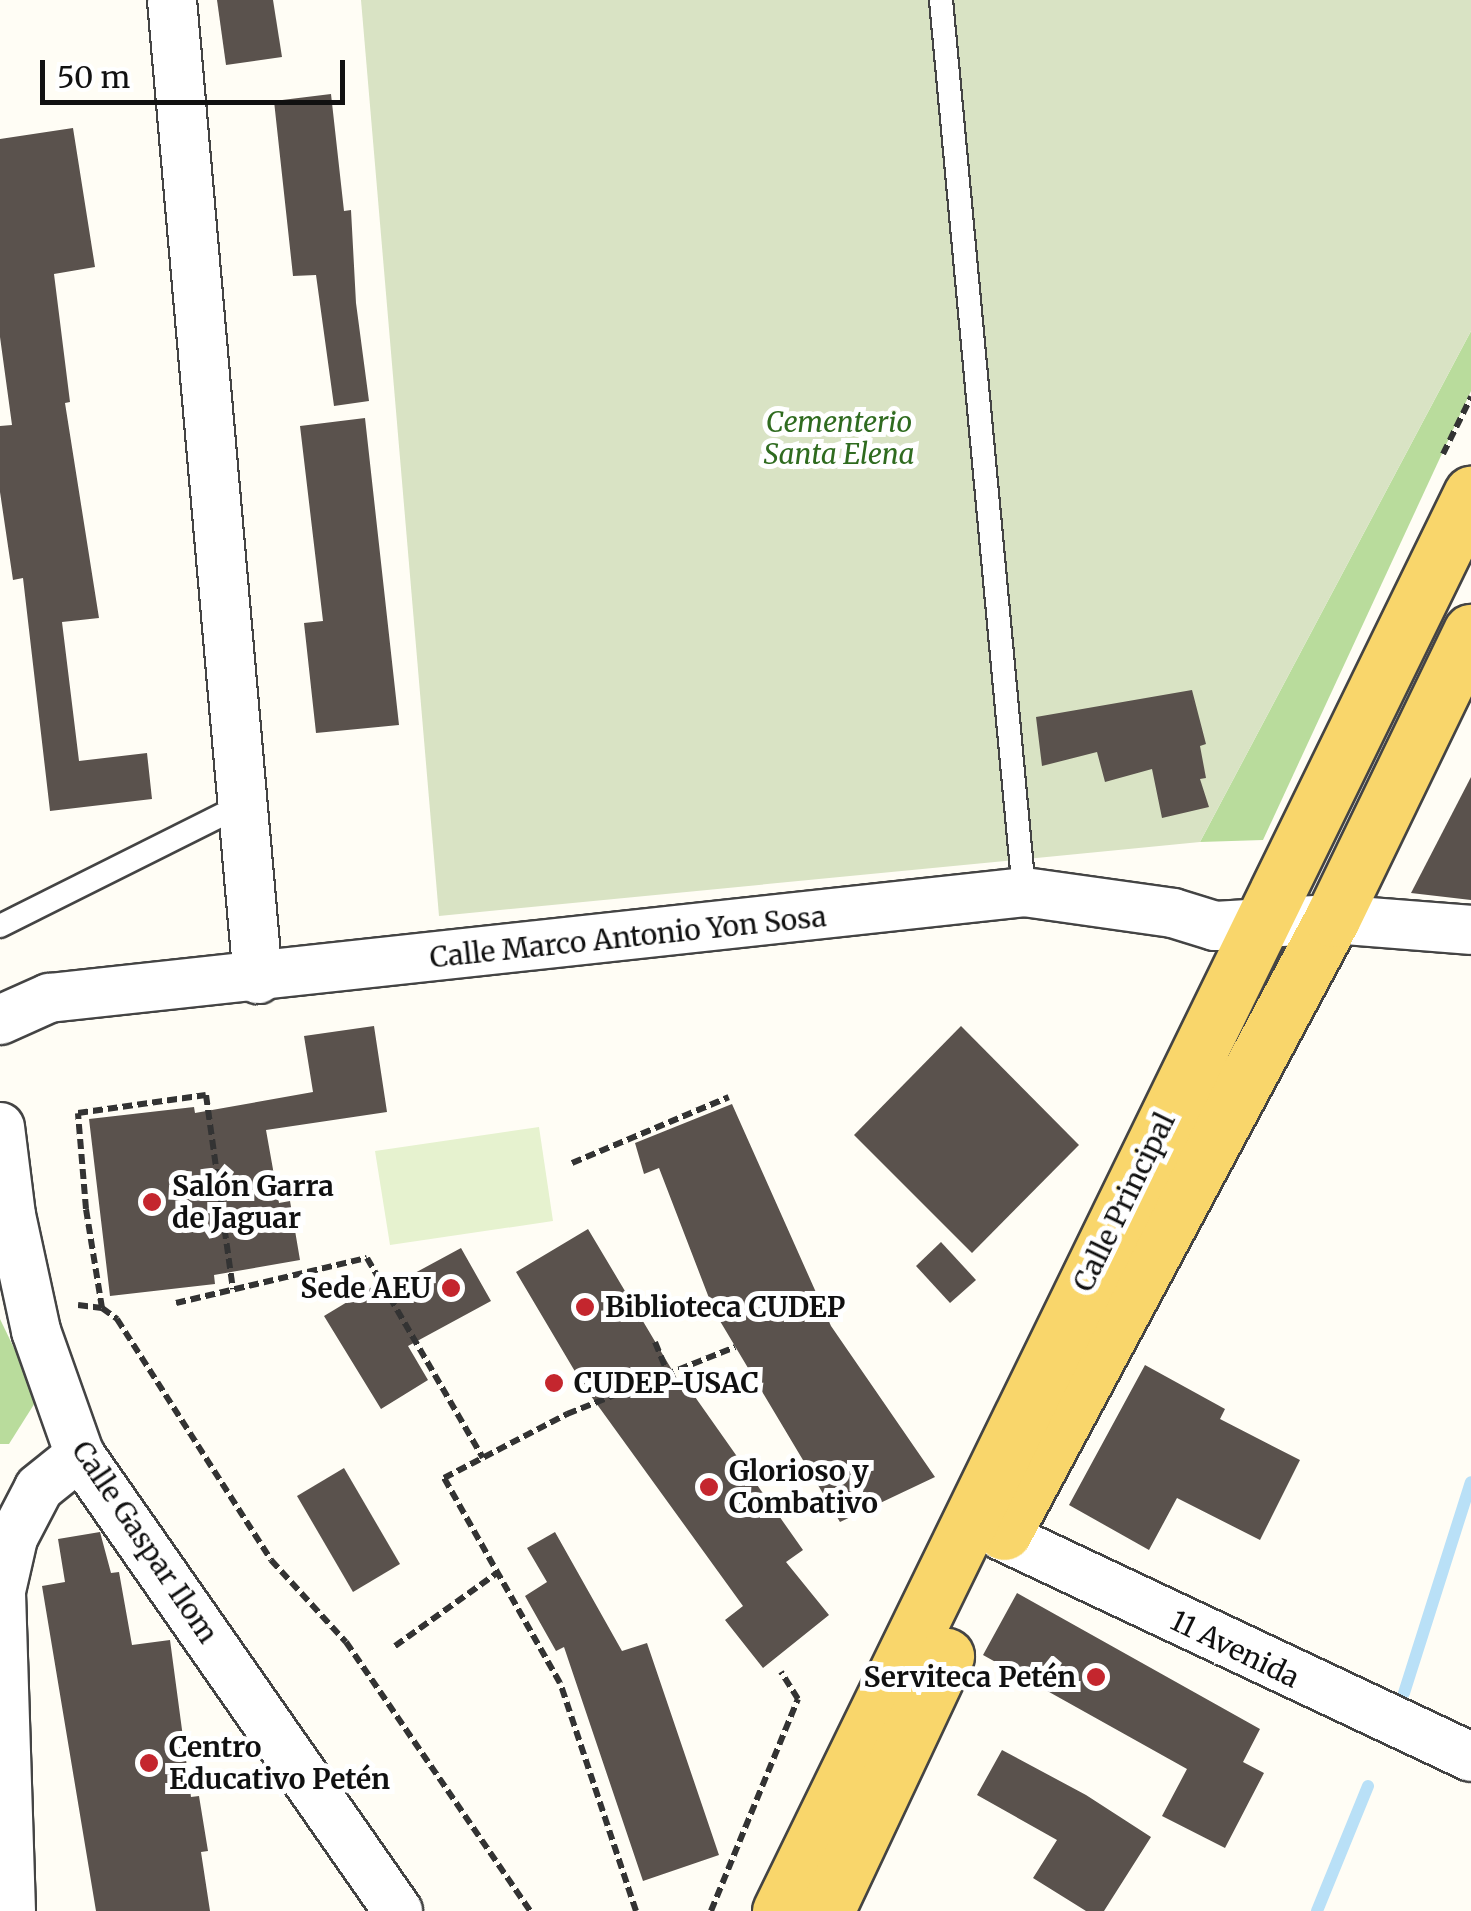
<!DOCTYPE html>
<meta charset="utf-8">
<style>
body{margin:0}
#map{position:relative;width:1471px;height:1911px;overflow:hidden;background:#fffdf5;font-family:Merriweather,serif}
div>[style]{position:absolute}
.forest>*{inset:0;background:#b9dc9c}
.cemetery>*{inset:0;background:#d9e3c4}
.pitch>*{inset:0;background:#e6f2cf}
.stream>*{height:12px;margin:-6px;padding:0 6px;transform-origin:6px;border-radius:6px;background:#b9e0f7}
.building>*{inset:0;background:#5a524d}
.path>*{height:6px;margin-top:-3px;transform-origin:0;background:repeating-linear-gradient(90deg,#333 0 10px,transparent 0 15px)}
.roads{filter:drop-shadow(2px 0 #444) drop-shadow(-2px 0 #444) drop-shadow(0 2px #444) drop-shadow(0 -2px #444)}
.lane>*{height:22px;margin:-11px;padding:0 11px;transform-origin:11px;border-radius:11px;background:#fff}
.street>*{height:48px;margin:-24px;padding:0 24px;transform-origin:24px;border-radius:24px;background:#fff}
.primary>*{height:55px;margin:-27.5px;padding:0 27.5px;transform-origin:27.5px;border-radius:27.5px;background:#f9d66b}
.dots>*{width:28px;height:28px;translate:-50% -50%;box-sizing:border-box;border:5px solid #fff;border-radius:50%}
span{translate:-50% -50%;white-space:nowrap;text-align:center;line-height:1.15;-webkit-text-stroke:10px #fff;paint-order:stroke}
.park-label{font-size:28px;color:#2f6b1f;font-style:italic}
.street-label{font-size:28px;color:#111}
.poi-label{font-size:28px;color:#111;font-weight:700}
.left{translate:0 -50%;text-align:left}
.right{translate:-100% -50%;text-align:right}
.scale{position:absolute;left:40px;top:60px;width:305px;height:45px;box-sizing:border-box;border:5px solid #111;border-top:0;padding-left:12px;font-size:30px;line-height:35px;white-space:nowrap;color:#111;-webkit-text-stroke:8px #fff;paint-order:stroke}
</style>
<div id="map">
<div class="forest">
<div style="clip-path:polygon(1471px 331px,1471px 391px,1263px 840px,1200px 842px)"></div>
<div style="clip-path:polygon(0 1319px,38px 1398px,9px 1444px,0 1444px)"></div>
</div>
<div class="cemetery">
<div style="clip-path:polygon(361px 0,1471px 0,1471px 331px,1200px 842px,439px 916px)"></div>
</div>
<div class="pitch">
<div style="clip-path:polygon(539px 1127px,553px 1221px,390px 1245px,375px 1151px)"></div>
</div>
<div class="stream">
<div style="left:1404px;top:1693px;width:221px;rotate:-72.4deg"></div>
<div style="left:1317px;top:1911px;width:135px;rotate:-67.8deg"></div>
</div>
<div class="building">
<div style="clip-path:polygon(217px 0,273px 0,282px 57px,226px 65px)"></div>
<div style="clip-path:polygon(331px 94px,344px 211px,351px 210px,356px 303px,369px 401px,334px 406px,316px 275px,293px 276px,274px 101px)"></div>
<div style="clip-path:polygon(73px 128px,95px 267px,54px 274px,70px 402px,65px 403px,99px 618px,62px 622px,79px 761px,147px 753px,152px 799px,50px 811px,23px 578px,13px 580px,0 492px,0 426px,12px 425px,0 337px,0 139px)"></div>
<div style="clip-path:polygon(365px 418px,399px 725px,316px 733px,304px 623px,323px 621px,300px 426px)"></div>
<div style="clip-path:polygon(1192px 690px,1206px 744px,1200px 746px,1206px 778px,1200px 779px,1209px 807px,1162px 818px,1152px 769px,1105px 782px,1097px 752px,1042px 766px,1036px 717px)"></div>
<div style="clip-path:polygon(1471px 777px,1471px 900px,1411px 893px)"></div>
<div style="clip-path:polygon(374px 1026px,387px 1112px,266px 1130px,279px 1203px,290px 1201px,300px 1260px,214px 1275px,215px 1284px,110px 1296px,89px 1119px,194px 1107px,195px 1113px,313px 1092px,304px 1036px)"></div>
<div style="clip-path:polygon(961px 1026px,1079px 1145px,972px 1253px,854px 1135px)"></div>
<div style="clip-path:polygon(732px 1104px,831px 1326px,935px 1477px,840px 1522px,714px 1311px,659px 1168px,644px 1174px,635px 1143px)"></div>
<div style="clip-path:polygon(588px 1229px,678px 1380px,681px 1377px,803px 1550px,786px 1562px,829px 1615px,763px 1668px,725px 1620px,743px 1606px,583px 1385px,516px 1272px)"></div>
<div style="clip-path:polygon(941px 1242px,976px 1280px,950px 1303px,916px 1266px)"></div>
<div style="clip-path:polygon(461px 1248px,491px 1301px,408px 1346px,428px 1380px,381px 1409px,324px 1316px,372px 1287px,376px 1294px)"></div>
<div style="clip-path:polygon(1145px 1365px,1225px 1409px,1220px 1419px,1300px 1460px,1260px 1540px,1177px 1498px,1149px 1550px,1069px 1505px)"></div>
<div style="clip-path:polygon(344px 1468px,400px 1564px,353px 1592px,297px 1496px)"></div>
<div style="clip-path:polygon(100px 1532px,111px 1573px,119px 1572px,132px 1645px,170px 1640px,191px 1797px,199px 1796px,208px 1851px,201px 1852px,210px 1911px,96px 1911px,42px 1586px,65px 1582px,58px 1539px)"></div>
<div style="clip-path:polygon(555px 1532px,622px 1651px,647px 1643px,719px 1855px,643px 1881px,564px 1647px,556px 1651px,525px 1596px,547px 1582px,527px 1548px)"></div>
<div style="clip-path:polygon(1017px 1593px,1260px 1729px,1243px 1762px,1264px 1773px,1225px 1848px,1162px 1816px,1187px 1769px,983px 1655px)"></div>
<div style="clip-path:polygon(1002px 1750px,1086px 1795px,1151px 1837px,1104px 1911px,1086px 1911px,1033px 1878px,1057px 1840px,977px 1795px)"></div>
</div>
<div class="path">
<div style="left:1443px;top:454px;width:64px;rotate:-63.8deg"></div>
<div style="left:572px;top:1163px;width:170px;rotate:-22.8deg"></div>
<div style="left:176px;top:1303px;width:196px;rotate:-13.3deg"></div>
<div style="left:367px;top:1258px;width:231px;rotate:59.9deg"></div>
<div style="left:78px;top:1305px;width:24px;rotate:7deg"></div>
<div style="left:102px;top:1308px;width:19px;rotate:36deg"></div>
<div style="left:117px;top:1319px;width:286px;rotate:57.4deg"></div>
<div style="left:271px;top:1560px;width:111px;rotate:47.6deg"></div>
<div style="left:346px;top:1642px;width:326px;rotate:55.6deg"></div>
<div style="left:102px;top:1308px;width:100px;rotate:-99.2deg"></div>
<div style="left:86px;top:1209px;width:96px;rotate:-94.8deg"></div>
<div style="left:78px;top:1113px;width:129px;rotate:-8deg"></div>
<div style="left:206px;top:1095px;width:196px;rotate:82.1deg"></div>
<div style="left:655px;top:1342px;width:31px;rotate:68deg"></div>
<div style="left:395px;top:1646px;width:125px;rotate:-35.6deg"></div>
<div style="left:636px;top:1911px;width:240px;rotate:-108.4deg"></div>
<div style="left:560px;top:1683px;width:236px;rotate:-119.5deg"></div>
<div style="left:444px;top:1478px;width:139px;rotate:-27.5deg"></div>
<div style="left:567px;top:1414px;width:181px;rotate:-21.7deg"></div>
<div style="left:711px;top:1911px;width:229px;rotate:-67.7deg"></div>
<div style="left:798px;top:1699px;width:32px;rotate:-122deg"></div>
</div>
<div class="roads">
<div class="lane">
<div style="left:941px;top:0;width:896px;rotate:84.68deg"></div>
<div style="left:0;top:926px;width:273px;rotate:-26.6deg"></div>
</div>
<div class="street">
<div style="left:172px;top:0;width:983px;rotate:84.98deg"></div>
<div style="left:0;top:1020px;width:54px;rotate:-24.2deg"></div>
<div style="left:49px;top:998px;width:981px;rotate:-6.2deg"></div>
<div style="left:1024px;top:892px;width:150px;rotate:8deg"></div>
<div style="left:1173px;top:913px;width:44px;rotate:17.2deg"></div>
<div style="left:1215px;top:926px;width:117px;rotate:-3.4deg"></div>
<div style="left:1332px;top:919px;width:139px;rotate:4.5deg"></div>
<div style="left:0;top:1127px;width:89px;rotate:82.9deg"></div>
<div style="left:11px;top:1215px;width:119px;rotate:77.8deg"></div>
<div style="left:36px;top:1331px;width:132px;rotate:70.5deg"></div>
<div style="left:80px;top:1455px;width:556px;rotate:55.11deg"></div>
<div style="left:1002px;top:1536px;width:518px;rotate:25.23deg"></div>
<div style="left:11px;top:1911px;width:320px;rotate:-91.8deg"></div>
<div style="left:1px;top:1591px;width:54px;rotate:-77.2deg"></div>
<div style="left:13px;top:1538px;width:56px;rotate:-62.5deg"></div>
<div style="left:39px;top:1488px;width:53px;rotate:-38.8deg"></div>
</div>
<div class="primary">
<div style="left:1004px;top:1532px;width:695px;rotate:-61.85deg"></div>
<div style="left:1332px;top:919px;width:319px;rotate:-64.2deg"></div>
<div style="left:780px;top:1911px;width:1577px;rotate:-64deg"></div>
<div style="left:826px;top:1911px;width:282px;rotate:-64.8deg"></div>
</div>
</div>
<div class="dots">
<div style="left:152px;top:1202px;background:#c4262e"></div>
<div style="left:451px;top:1288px;background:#c4262e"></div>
<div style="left:585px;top:1307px;background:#c4262e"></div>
<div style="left:554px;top:1383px;background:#c4262e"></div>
<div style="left:709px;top:1487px;background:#c4262e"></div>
<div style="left:1096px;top:1677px;background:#c4262e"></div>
<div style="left:149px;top:1763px;background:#c4262e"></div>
</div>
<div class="park-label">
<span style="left:839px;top:438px">Cementerio<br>Santa Elena</span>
</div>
<div class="street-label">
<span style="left:628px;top:937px;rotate:-6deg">Calle Marco Antonio Yon Sosa</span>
<span style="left:1124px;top:1202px;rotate:-64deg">Calle Principal</span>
<span style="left:145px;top:1542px;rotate:56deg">Calle Gaspar Ilom</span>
<span style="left:1235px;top:1649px;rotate:26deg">11 Avenida</span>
</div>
<div class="poi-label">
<span class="left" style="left:172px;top:1202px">Salón Garra<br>de Jaguar</span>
<span class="right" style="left:431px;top:1288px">Sede AEU</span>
<span class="left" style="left:605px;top:1307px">Biblioteca CUDEP</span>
<span class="left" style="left:574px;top:1383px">CUDEP-USAC</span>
<span class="left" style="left:729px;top:1487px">Glorioso y<br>Combativo</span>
<span class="right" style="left:1076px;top:1677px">Serviteca Petén</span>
<span class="left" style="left:169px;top:1763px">Centro<br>Educativo Petén</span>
</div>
<div class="scale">50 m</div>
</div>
